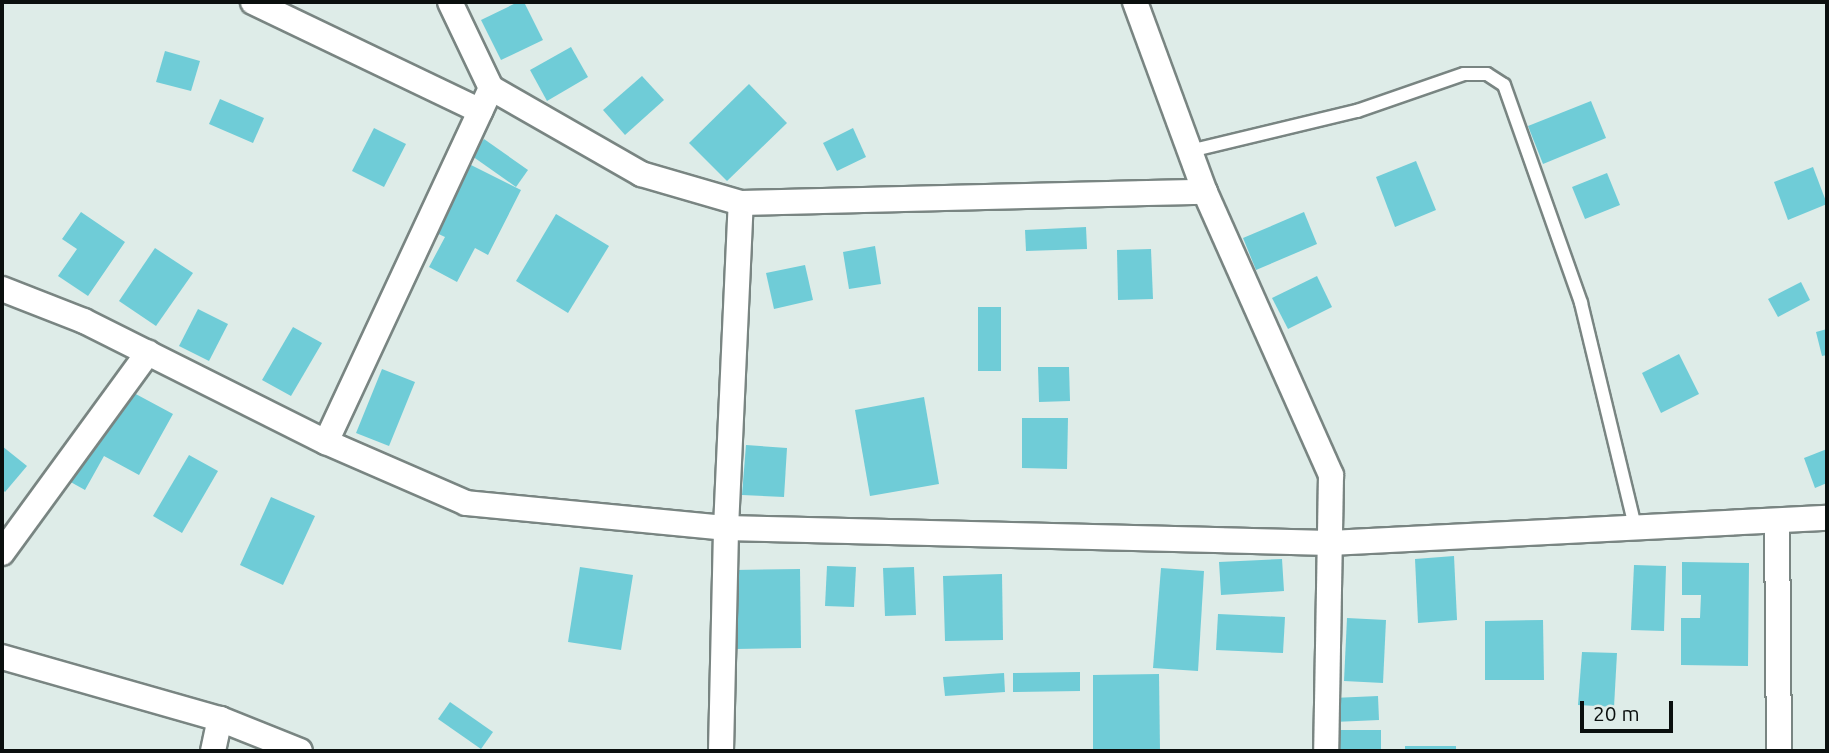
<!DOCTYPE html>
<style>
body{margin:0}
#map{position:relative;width:1829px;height:753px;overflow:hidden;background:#deece8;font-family:Ubuntu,sans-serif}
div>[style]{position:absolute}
.building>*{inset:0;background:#6fccd7}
.roads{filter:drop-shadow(2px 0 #798582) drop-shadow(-2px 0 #798582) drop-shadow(0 2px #798582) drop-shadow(0 -2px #798582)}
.lane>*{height:12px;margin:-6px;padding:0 6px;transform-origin:6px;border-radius:6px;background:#fff}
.street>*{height:24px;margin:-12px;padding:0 12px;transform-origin:12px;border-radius:12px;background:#fff}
span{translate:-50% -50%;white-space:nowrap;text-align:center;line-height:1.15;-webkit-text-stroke:6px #deece8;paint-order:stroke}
.frame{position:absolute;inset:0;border:4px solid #0a0f0e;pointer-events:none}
.scale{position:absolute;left:1580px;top:701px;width:93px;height:32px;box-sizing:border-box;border:4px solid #0a0f0e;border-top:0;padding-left:9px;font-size:21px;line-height:24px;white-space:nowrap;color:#0a0f0e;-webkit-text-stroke:5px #deece8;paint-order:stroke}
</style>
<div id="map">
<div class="building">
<div style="clip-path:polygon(518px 2px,524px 2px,543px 40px,501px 60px,481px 20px)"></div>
<div style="clip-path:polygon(571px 47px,588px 77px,547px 101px,530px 70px)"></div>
<div style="clip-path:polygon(165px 51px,200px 61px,191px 91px,156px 82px)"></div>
<div style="clip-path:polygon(642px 76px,664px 100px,625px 135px,603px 110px)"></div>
<div style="clip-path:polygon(749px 84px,787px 123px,727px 181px,689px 143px)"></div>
<div style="clip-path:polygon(220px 99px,264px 118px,253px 143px,209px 124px)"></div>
<div style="clip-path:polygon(1591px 101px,1606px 138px,1543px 164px,1528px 126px)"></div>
<div style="clip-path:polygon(374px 128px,406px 144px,384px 187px,352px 171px)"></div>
<div style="clip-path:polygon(853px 128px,866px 157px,837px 171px,823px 143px)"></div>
<div style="clip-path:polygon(484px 139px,528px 170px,516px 187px,472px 156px)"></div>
<div style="clip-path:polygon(1416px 161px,1436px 210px,1395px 227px,1376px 177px)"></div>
<div style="clip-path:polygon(465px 162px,521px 190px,488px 255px,475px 248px,457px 282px,429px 267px,445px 237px,430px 230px)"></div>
<div style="clip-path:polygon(1813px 167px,1827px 204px,1788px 220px,1774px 182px)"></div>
<div style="clip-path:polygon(1607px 173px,1620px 205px,1585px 219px,1572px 187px)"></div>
<div style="clip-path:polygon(81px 212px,125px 242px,88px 296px,58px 276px,77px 249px,62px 239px)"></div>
<div style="clip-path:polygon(1304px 212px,1317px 244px,1256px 270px,1243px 238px)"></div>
<div style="clip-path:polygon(556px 214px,609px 246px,568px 313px,516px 281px)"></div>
<div style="clip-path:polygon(1086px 227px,1087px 249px,1026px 251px,1025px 230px)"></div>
<div style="clip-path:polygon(875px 246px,881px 284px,849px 289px,843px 252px)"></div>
<div style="clip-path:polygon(155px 248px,193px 273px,156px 326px,119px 301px)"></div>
<div style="clip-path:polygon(1151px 249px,1153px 299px,1118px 300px,1117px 250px)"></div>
<div style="clip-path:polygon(805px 265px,813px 300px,774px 309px,766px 273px)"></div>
<div style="clip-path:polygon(1317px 276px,1332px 307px,1288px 329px,1272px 298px)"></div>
<div style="clip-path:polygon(1801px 282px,1810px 300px,1778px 317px,1768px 299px)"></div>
<div style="clip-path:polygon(978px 307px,1001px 307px,1001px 371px,978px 371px)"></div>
<div style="clip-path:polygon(198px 309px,228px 324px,209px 361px,179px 346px)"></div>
<div style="clip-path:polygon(293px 327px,322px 343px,291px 396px,262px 380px)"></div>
<div style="clip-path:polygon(1827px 329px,1827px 355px,1822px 356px,1816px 332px)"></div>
<div style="clip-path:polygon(1679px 354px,1699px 394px,1661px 413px,1642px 373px)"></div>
<div style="clip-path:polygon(1038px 367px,1069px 367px,1070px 401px,1039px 402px)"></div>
<div style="clip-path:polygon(382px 369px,415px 382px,389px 446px,356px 433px)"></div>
<div style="clip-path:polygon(119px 385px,173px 414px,139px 475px,104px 456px,85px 490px,67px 480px)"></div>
<div style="clip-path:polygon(924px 397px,939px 484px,870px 496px,855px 410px)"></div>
<div style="clip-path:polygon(1022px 418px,1068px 418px,1067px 469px,1022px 468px)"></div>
<div style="clip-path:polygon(746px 445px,787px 448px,784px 497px,742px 495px)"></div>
<div style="clip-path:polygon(2px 446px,27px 466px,5px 492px,2px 489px)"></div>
<div style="clip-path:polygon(1827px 449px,1827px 483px,1815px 488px,1804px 458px)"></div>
<div style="clip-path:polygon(189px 455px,218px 471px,182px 533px,153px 516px)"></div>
<div style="clip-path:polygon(271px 497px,315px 516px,283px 585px,240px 565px)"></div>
<div style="clip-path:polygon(1454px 556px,1457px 620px,1418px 623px,1415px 559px)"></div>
<div style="clip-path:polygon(1282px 559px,1284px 591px,1221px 595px,1219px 562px)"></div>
<div style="clip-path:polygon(1682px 562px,1749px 563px,1748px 666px,1681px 665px,1681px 618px,1700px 618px,1701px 595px,1682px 595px)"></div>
<div style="clip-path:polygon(1634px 565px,1666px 566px,1664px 631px,1631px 630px)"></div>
<div style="clip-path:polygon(827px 566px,856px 567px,854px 607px,825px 606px)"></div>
<div style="clip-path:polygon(580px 567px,633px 575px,621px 650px,568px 642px)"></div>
<div style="clip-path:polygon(914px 567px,916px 615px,885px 616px,883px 568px)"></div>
<div style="clip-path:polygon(1161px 568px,1204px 571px,1198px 671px,1153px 668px)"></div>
<div style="clip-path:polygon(800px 569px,801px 648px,735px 649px,734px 570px)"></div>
<div style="clip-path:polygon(1002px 574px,1003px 640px,945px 641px,943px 576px)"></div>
<div style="clip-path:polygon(1218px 614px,1285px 617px,1283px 653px,1216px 650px)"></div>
<div style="clip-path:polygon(1347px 618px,1386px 620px,1383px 683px,1344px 681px)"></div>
<div style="clip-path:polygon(1543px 620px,1544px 680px,1485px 680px,1485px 621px)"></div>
<div style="clip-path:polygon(1582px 652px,1617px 653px,1614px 707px,1578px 705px)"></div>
<div style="clip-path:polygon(1080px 672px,1080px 691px,1013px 692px,1013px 673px)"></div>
<div style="clip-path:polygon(1004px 673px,1005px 692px,945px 696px,943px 677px)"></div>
<div style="clip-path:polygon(1159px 674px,1160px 751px,1093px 751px,1093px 675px)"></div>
<div style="clip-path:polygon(1378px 696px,1379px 720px,1334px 722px,1333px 698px)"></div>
<div style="clip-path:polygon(450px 702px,493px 732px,481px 749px,438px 719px)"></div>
<div style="clip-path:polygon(1331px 730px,1381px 730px,1381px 751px,1331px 751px)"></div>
<div style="clip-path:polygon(1405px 746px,1456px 746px,1456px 751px,1405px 751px)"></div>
</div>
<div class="roads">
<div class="lane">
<div style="left:1190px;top:151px;width:172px;rotate:-13.5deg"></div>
<div style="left:1357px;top:111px;width:113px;rotate:-19.1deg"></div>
<div style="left:1464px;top:74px;width:23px"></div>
<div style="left:1487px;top:74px;width:20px;rotate:33deg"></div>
<div style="left:1504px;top:85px;width:231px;rotate:70.5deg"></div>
<div style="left:1581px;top:303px;width:230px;rotate:76.4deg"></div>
</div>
<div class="street">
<div style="left:253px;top:2px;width:252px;rotate:25.6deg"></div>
<div style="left:1135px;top:2px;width:202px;rotate:69.8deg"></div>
<div style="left:1205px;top:192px;width:310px;rotate:66deg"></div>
<div style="left:1331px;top:475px;width:276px;rotate:91deg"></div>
<div style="left:491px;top:88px;width:173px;rotate:29.8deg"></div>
<div style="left:641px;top:174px;width:104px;rotate:16.2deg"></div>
<div style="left:741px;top:203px;width:464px;rotate:-1.4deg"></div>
<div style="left:2px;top:289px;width:88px;rotate:21.3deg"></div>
<div style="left:84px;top:321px;width:271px;rotate:26.6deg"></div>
<div style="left:326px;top:442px;width:153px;rotate:23.5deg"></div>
<div style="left:466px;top:503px;width:261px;rotate:5.5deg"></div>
<div style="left:726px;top:528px;width:604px;rotate:1.42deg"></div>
<div style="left:1330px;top:543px;width:498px;rotate:-2.9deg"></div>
<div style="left:326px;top:442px;width:391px;rotate:-65deg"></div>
<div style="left:491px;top:88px;width:95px;rotate:-115.5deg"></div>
<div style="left:1777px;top:523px;width:228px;rotate:89.5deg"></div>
<div style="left:2px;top:553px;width:248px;rotate:-53.9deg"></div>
<div style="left:2px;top:657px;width:227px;rotate:15.9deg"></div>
<div style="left:220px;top:719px;width:86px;rotate:21.8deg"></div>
<div style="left:213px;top:751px;width:33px;rotate:-78deg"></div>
<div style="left:721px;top:751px;width:223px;rotate:-88.7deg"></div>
<div style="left:726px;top:528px;width:325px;rotate:-87.4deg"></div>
</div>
</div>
<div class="frame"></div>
<div class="scale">20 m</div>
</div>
